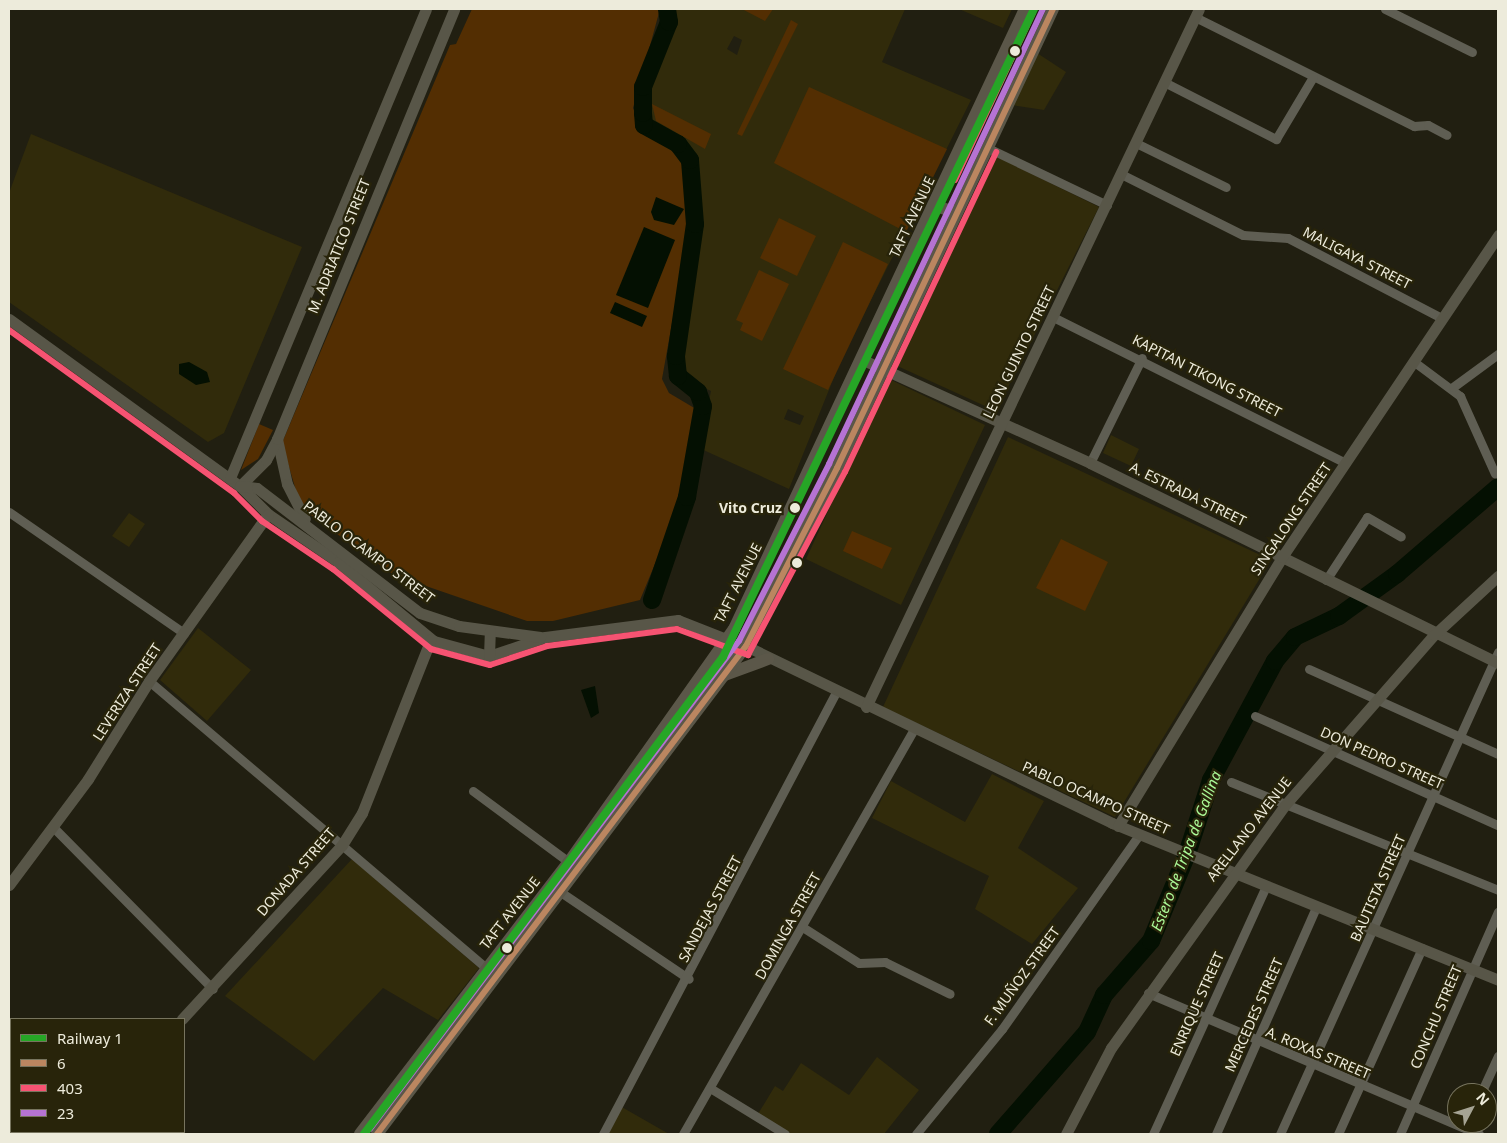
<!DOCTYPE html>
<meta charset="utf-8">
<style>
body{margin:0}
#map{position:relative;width:1507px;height:1143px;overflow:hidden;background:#211f11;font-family:"Noto Sans",sans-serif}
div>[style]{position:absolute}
.built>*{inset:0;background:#312b0b}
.green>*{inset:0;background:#532e02}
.water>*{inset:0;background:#041002}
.river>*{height:18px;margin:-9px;padding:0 9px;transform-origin:9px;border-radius:9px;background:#041002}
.street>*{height:9px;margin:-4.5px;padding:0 4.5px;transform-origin:4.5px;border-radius:4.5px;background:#5f5e53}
.secondary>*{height:11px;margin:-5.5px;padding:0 5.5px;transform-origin:5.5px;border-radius:5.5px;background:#585648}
.primary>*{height:12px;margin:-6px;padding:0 6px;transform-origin:6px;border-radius:6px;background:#5b5749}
.bus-1>*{height:6px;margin:-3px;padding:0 3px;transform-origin:3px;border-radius:3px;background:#bb8660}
.bus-2>*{height:6px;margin:-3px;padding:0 3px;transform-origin:3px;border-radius:3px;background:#f65372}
.bus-3>*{height:6px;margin:-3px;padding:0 3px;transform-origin:3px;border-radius:3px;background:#b673d3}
.rail-1>*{height:8px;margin:-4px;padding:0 4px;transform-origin:4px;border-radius:4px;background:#26a626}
.dots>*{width:14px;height:14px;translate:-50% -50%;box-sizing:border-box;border:2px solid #28240a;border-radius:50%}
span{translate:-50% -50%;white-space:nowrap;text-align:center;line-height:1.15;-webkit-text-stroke:4.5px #28240a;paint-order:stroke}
.street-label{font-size:14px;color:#edebdb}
.stop-label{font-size:14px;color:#edebdb;font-weight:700}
.right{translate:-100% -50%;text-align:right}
.water-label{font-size:15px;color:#abf997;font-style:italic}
.frame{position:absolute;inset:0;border:10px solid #edebdb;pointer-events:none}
.legend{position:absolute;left:10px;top:1018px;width:175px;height:115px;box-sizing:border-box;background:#28240a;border:1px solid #77745e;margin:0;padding:6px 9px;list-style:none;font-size:15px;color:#edebdb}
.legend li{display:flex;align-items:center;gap:10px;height:25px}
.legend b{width:25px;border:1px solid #77745e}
.north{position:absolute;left:1447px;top:1083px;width:50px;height:50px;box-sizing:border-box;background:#28240a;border:1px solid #77745e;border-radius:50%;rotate:50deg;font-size:14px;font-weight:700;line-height:20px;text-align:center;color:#edebdb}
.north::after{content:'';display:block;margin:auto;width:18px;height:22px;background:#a6a494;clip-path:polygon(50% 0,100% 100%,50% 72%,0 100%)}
</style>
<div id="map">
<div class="built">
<div style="clip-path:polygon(evenodd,668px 9px,905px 9px,882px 62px,971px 100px,841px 360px,789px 489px,699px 448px,711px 391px,677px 375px,675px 357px,690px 261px,683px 257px,698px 220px,692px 156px,686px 145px,647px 120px,641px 107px,672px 28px,668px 9px,734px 36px,742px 40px,737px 55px,727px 49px,734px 36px,668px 9px,788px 409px,804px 416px,800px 425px,784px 419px,788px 409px)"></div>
<div style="clip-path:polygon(959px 9px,1012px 9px,1003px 28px)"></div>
<div style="clip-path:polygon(1037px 53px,1066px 72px,1044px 110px,1012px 105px)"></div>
<div style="clip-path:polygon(31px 134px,302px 247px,224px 433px,208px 442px,9px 302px,9px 193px)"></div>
<div style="clip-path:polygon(995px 156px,1099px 207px,996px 411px,893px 364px)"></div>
<div style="clip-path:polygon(889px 379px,985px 425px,901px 605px,806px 559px)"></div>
<div style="clip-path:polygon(1111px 435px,1139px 449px,1131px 466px,1103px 453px)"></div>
<div style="clip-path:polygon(1008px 437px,1271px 560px,1115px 817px,883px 707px)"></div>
<div style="clip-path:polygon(129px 513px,145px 524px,129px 547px,112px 536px)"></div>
<div style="clip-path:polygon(198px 628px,251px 670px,207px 721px,160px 680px)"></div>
<div style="clip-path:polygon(992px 774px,1044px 801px,1018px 848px,1078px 888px,1032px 944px,975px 909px,989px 876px,872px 818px,891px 781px,965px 822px)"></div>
<div style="clip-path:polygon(352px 859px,479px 968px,438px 1020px,383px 988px,314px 1061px,225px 996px)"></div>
<div style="clip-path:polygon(877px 1057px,919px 1090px,884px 1134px,792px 1134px,758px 1114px,775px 1086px,783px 1091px,801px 1063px,849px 1095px)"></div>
<div style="clip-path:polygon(620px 1106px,669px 1134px,604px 1134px)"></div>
</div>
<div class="green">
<div style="clip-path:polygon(472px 9px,660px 9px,633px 108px,641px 129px,684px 153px,689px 228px,662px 379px,669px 393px,696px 409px,688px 464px,667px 535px,640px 600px,553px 621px,527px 621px,394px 575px,308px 513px,297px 494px,282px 443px,450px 45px,456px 44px)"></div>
<div style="clip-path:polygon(742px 9px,773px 9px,765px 21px)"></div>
<div style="clip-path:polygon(791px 20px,798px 24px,742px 136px,737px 134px)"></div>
<div style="clip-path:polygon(809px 87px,947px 149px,906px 232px,774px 163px)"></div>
<div style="clip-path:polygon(652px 104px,711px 134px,705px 149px,656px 121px)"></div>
<div style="clip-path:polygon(779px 218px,816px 236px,797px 276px,760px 258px)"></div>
<div style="clip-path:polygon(843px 242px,888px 264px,828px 390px,783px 369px)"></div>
<div style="clip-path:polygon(759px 270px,789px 284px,762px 341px,740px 330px,743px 323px,736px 320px)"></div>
<div style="clip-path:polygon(259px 424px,273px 430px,258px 459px,241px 470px)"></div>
<div style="clip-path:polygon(852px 531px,892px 548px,882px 569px,843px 551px)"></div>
<div style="clip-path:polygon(1061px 539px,1108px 562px,1085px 611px,1036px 588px)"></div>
</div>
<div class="water">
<div style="clip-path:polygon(656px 197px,684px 209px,674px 225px,654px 220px,651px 212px)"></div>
<div style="clip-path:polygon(644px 227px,675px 240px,648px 308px,616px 295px)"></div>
<div style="clip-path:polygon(615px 302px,647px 316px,642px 327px,610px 313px)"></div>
<div style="clip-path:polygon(189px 362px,207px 372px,210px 382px,196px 385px,179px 374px,179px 364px)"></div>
<div style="clip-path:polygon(595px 686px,599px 713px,591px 718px,581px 690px)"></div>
</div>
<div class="river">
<div style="left:652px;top:600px;width:109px;rotate:-71.2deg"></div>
<div style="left:687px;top:497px;width:92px;rotate:-80deg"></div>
<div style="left:703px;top:406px;width:15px;rotate:-110deg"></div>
<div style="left:698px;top:392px;width:26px;rotate:-141deg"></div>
<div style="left:678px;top:376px;width:20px;rotate:-96deg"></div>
<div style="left:676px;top:356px;width:133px;rotate:-81.8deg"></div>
<div style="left:695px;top:224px;width:64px;rotate:-94.5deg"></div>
<div style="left:690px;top:160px;width:20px;rotate:-127deg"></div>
<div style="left:678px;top:144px;width:39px;rotate:-151deg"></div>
<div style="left:644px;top:125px;width:12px;rotate:-95deg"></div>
<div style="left:643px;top:113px;width:26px;rotate:-90deg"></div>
<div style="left:643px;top:87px;width:70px;rotate:-68.2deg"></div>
<div style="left:669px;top:22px;width:13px;rotate:-99deg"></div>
<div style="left:998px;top:1134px;width:135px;rotate:-48.9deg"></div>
<div style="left:1087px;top:1032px;width:41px;rotate:-65.3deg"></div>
<div style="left:1104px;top:995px;width:72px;rotate:-49deg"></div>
<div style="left:1151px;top:941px;width:94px;rotate:-67.5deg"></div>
<div style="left:1187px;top:854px;width:78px;rotate:-72deg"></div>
<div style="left:1211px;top:780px;width:135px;rotate:-61.7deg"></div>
<div style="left:1275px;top:661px;width:31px;rotate:-50deg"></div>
<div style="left:1295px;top:637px;width:49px;rotate:-25.5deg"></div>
<div style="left:1339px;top:616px;width:72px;rotate:-35.9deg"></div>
<div style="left:1397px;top:574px;width:133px;rotate:-40.7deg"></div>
</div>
<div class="street">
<div style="left:1385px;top:9px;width:97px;rotate:26.3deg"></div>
<div style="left:1195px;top:17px;width:245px;rotate:26.5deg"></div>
<div style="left:1414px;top:126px;width:14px;rotate:-4deg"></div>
<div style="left:1428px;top:125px;width:21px;rotate:28deg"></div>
<div style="left:1164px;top:82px;width:126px;rotate:27deg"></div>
<div style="left:1276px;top:139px;width:72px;rotate:-59.2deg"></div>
<div style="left:1136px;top:143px;width:100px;rotate:26.1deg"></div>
<div style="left:988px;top:148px;width:132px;rotate:25.6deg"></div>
<div style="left:1121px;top:174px;width:136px;rotate:26.6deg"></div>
<div style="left:1243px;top:235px;width:45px;rotate:3.8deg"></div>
<div style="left:1288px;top:238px;width:171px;rotate:27.5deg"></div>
<div style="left:1053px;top:317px;width:327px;rotate:26.5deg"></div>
<div style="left:1413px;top:361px;width:59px;rotate:36.7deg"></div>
<div style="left:1460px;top:396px;width:85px;rotate:65.8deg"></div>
<div style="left:1453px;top:387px;width:56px;rotate:-36.3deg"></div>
<div style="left:1090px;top:463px;width:117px;rotate:-63.7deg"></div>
<div style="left:9px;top:512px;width:213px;rotate:34.7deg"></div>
<div style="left:1326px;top:580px;width:75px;rotate:-56.9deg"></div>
<div style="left:1367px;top:517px;width:39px;rotate:30deg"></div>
<div style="left:1309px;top:669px;width:207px;rotate:24.2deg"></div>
<div style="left:149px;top:681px;width:448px;rotate:40.4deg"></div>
<div style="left:1255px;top:716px;width:266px;rotate:24.2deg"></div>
<div style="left:1231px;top:782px;width:288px;rotate:22deg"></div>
<div style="left:473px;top:791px;width:124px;rotate:36.5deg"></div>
<div style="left:54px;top:828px;width:226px;rotate:45.4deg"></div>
<div style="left:562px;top:893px;width:153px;rotate:34.1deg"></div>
<div style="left:804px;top:928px;width:65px;rotate:32.5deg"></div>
<div style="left:859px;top:963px;width:26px;rotate:-2deg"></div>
<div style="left:885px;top:962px;width:72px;rotate:26.2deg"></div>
<div style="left:1148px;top:993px;width:360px;rotate:23.1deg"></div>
<div style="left:710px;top:1088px;width:88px;rotate:31.5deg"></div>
<div style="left:1481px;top:1093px;width:41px;rotate:-65.3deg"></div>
<div style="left:603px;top:1134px;width:499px;rotate:-62.2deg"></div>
<div style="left:683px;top:1134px;width:466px;rotate:-60.3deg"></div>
<div style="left:916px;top:1134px;width:136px;rotate:-50.7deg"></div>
<div style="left:1002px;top:1029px;width:237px;rotate:-54.8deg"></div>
<div style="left:1153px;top:1134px;width:273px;rotate:-65.5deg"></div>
<div style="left:1216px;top:1134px;width:248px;rotate:-66.2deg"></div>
<div style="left:1280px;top:1134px;width:529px;rotate:-65.66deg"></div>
<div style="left:1338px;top:1134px;width:204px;rotate:-65.7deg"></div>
<div style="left:1400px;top:1134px;width:243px;rotate:-66.2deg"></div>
</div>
<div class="secondary">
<div style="left:9px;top:319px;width:285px;rotate:35.9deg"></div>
<div style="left:240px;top:486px;width:40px;rotate:45deg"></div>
<div style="left:268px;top:514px;width:85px;rotate:34.4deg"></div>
<div style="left:338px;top:562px;width:124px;rotate:39.5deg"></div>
<div style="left:434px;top:641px;width:57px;rotate:15.3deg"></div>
<div style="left:489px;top:656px;width:59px;rotate:-18.7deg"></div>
<div style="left:545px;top:637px;width:134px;rotate:-7.3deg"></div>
<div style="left:678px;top:620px;width:52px;rotate:21.6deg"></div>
<div style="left:861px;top:359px;width:252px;rotate:24.4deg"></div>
<div style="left:1090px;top:463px;width:454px;rotate:26.1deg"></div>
<div style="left:277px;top:439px;width:46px;rotate:77.5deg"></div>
<div style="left:287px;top:484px;width:39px;rotate:63deg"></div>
<div style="left:230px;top:478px;width:508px;rotate:-67.32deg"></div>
<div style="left:240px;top:486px;width:37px;rotate:-45deg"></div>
<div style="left:266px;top:460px;width:24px;rotate:-62deg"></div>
<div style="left:277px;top:439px;width:465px;rotate:-67.6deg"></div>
<div style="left:240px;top:486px;width:17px;rotate:7deg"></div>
<div style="left:257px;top:488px;width:205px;rotate:37.5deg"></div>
<div style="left:420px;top:613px;width:41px;rotate:18.4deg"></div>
<div style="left:459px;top:626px;width:82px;rotate:7.7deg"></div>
<div style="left:746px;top:646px;width:407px;rotate:25.8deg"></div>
<div style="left:1112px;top:823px;width:417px;rotate:22.1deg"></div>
<div style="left:489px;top:656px;width:25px;rotate:-88deg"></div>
<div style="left:866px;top:707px;width:773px;rotate:-64.5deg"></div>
<div style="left:1118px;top:826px;width:315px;rotate:-58.6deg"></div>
<div style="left:1282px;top:557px;width:388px;rotate:-56.1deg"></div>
<div style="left:9px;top:885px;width:132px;rotate:-53.3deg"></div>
<div style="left:88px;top:779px;width:115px;rotate:-58.1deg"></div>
<div style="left:149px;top:681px;width:205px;rotate:-54.5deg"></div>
<div style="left:182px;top:1019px;width:236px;rotate:-47.4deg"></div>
<div style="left:342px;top:845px;width:38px;rotate:-58deg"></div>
<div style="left:362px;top:813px;width:187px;rotate:-68.4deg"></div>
<div style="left:87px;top:1134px;width:2px;rotate:-63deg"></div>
<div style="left:1066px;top:1134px;width:97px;rotate:-62.4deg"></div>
<div style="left:1111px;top:1048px;width:299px;rotate:-54.4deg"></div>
<div style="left:1285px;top:805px;width:226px;rotate:-48.8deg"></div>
<div style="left:1434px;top:635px;width:87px;rotate:-42.7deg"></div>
</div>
<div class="primary">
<div style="left:934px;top:205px;width:23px;rotate:20deg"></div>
<div style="left:725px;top:675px;width:46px;rotate:-20.4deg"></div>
<div style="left:360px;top:1134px;width:343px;rotate:-52.5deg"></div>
<div style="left:569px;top:862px;width:286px;rotate:-54.7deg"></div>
<div style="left:734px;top:629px;width:685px;rotate:-64.86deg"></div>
<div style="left:377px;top:1134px;width:612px;rotate:-52.91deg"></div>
<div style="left:746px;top:646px;width:200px;rotate:-62.9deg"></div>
<div style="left:837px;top:468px;width:507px;rotate:-64.8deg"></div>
</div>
<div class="bus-1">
<div style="left:377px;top:1134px;width:612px;rotate:-52.91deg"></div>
<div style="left:746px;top:646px;width:200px;rotate:-62.9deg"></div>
<div style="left:837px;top:468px;width:507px;rotate:-64.8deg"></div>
</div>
<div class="bus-2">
<div style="left:955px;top:180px;width:184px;rotate:-65deg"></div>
<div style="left:9px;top:330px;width:278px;rotate:35.9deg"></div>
<div style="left:234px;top:493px;width:40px;rotate:45deg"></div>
<div style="left:262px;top:521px;width:86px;rotate:34.1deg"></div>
<div style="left:333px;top:569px;width:127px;rotate:39.2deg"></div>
<div style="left:431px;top:649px;width:61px;rotate:15.2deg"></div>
<div style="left:490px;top:665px;width:60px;rotate:-18.4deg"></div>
<div style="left:547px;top:646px;width:131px;rotate:-7.5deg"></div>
<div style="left:677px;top:629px;width:76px;rotate:20.1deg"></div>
<div style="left:748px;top:655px;width:207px;rotate:-62.1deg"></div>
<div style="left:845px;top:472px;width:354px;rotate:-64.7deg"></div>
</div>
<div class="bus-3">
<div style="left:370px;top:1129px;width:612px;rotate:-52.91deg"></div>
<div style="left:739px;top:641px;width:199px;rotate:-63deg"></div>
<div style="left:829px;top:464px;width:503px;rotate:-64.81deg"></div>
</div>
<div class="rail-1">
<div style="left:364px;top:1134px;width:597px;rotate:-53.03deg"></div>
<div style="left:723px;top:657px;width:719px;rotate:-64.36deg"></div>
</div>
<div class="dots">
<div style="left:1015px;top:51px;background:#edebdb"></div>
<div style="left:795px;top:508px;background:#edebdb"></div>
<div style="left:797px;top:563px;background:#edebdb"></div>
<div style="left:507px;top:948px;background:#edebdb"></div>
</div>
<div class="street-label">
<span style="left:912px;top:217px;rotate:-65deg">TAFT AVENUE</span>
<span style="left:339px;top:246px;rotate:-68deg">M. ADRIATICO STREET</span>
<span style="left:1357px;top:258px;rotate:27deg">MALIGAYA STREET</span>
<span style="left:1019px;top:352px;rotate:-64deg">LEON GUINTO STREET</span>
<span style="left:1207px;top:376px;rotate:27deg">KAPITAN TIKONG STREET</span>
<span style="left:1188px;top:494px;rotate:26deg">A. ESTRADA STREET</span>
<span style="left:1291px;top:519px;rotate:-56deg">SINGALONG STREET</span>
<span style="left:369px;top:552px;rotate:37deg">PABLO OCAMPO STREET</span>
<span style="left:738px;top:583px;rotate:-63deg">TAFT AVENUE</span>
<span style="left:127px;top:692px;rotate:-57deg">LEVERIZA STREET</span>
<span style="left:1382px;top:758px;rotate:24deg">DON PEDRO STREET</span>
<span style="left:1096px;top:798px;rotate:24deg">PABLO OCAMPO STREET</span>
<span style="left:1249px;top:829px;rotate:-52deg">ARELLANO AVENUE</span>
<span style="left:296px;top:872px;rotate:-49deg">DONADA STREET</span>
<span style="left:1378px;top:888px;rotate:-66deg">BAUTISTA STREET</span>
<span style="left:710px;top:909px;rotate:-62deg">SANDEJAS STREET</span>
<span style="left:510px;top:913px;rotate:-52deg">TAFT AVENUE</span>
<span style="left:788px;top:926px;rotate:-61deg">DOMINGA STREET</span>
<span style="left:1022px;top:976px;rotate:-54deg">F. MUÑOZ STREET</span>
<span style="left:1197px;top:1004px;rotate:-66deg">ENRIQUE STREET</span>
<span style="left:1254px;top:1015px;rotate:-66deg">MERCEDES STREET</span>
<span style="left:1436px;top:1017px;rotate:-67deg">CONCHU STREET</span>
<span style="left:1318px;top:1053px;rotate:23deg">A. ROXAS STREET</span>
</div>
<div class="stop-label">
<span class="right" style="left:782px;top:508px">Vito Cruz</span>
</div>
<div class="water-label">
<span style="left:1186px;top:851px;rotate:-69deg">Estero de Tripa de Gallina</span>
</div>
<div class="frame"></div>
<ul class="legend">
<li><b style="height:6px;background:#26a626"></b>Railway 1</li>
<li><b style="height:6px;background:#bb8660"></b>6</li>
<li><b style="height:6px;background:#f65372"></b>403</li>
<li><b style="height:6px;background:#b673d3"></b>23</li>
</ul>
<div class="north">N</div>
</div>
